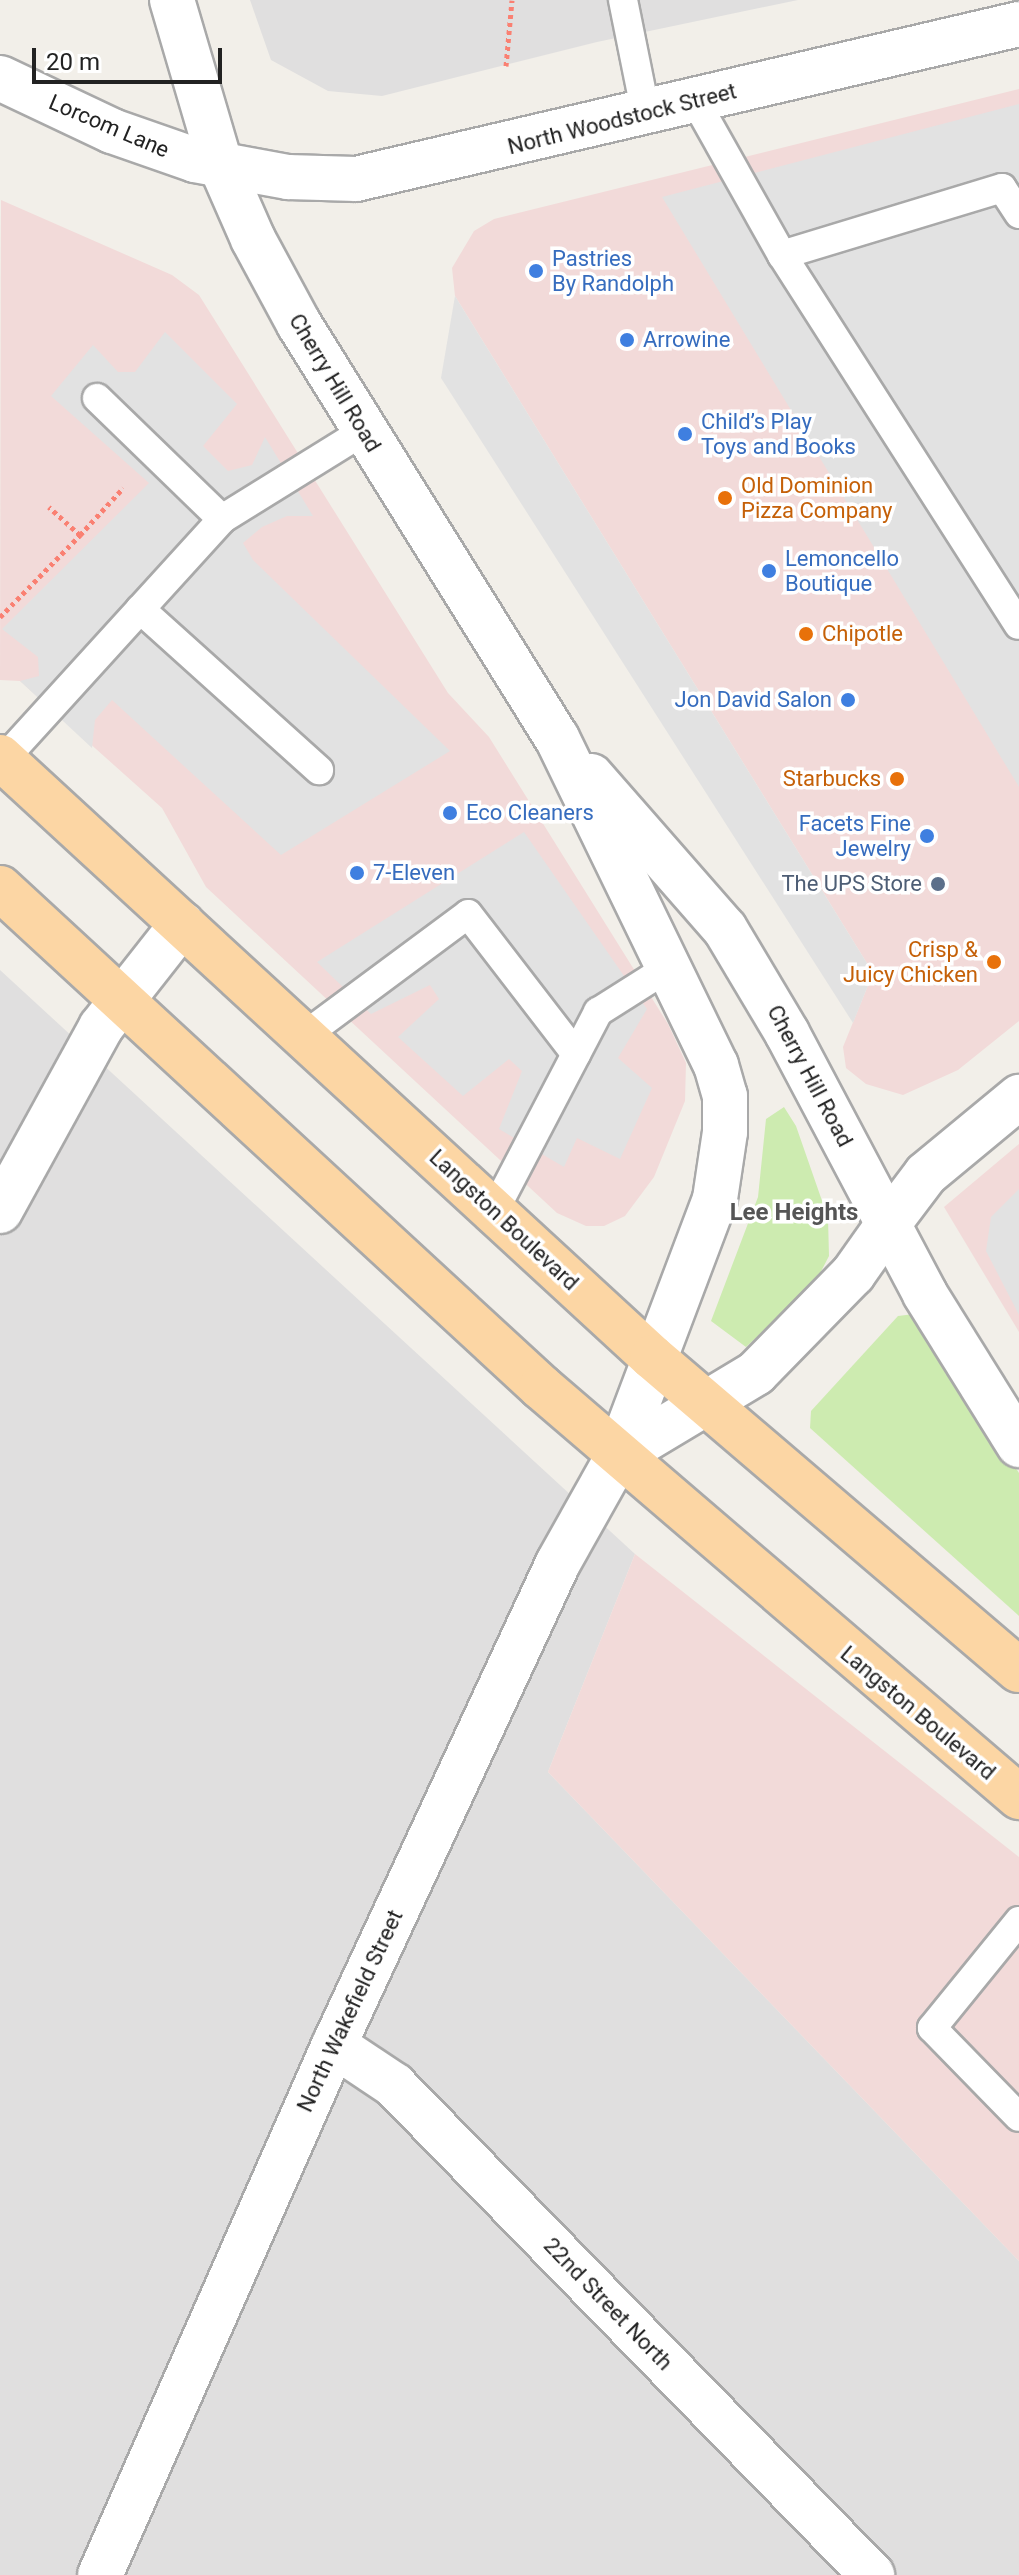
<!DOCTYPE html>
<meta charset="utf-8">
<style>
body{margin:0}
#map{position:relative;width:1019px;height:2575px;overflow:hidden;background:#f2efe9;font-family:Roboto,sans-serif}
div>[style]{position:absolute}
.residential>*{inset:0;background:#e0dfdf}
.commercial>*{inset:0;background:#f2dad9}
.grass>*{inset:0;background:#cdebb0}
.parking>*{inset:0;background:#e2e2e2}
.path>*{height:5px;margin-top:-2.5px;transform-origin:0;background:repeating-linear-gradient(90deg,#fa8072 0 4px,transparent 0 8px)}
.roads{filter:drop-shadow(2px 0 #a9a9a9) drop-shadow(-2px 0 #a9a9a9) drop-shadow(0 2px #a9a9a9) drop-shadow(0 -2px #a9a9a9)}
.service>*{height:28px;margin:-14px;padding:0 14px;transform-origin:14px;border-radius:14px;background:#fff}
.minor>*{height:44px;margin:-22px;padding:0 22px;transform-origin:22px;border-radius:22px;background:#fff}
.tertiary>*{height:44px;margin:-22px;padding:0 22px;transform-origin:22px;border-radius:22px;background:#fff}
.primary>*{height:44px;margin:-22px;padding:0 22px;transform-origin:22px;border-radius:22px;background:#fcd6a4}
.dots>*{width:22px;height:22px;translate:-50% -50%;box-sizing:border-box;border:4px solid #fff;border-radius:50%}
span{translate:-50% -50%;white-space:nowrap;text-align:center;line-height:1.15;-webkit-text-stroke:7px #fff;paint-order:stroke}
.street-label{font-size:22px;color:#222}
.shop-label{font-size:22px;color:#366cbe}
.left{translate:0 -50%;text-align:left}
.right{translate:-100% -50%;text-align:right}
.food-label{font-size:22px;color:#c56008}
.service-label{font-size:22px;color:#4e5e75}
.neighbourhood-label{font-size:24px;color:#555;font-weight:700}
.scale{position:absolute;left:32px;top:48px;width:190px;height:36px;box-sizing:border-box;border:4px solid #222;border-top:0;padding-left:10px;font-size:24px;line-height:28px;white-space:nowrap;color:#222;-webkit-text-stroke:6px #fff;paint-order:stroke}
</style>
<div id="map">
<div class="residential">
<div style="clip-path:polygon(250px 0,798px 0,597px 42px,382px 96px,328px 91px,271px 60px)"></div>
<div style="clip-path:polygon(0 970px,635px 1554px,548px 1772px,1019px 2261px,1019px 2575px,0 2575px)"></div>
</div>
<div class="commercial">
<div style="clip-path:polygon(1019px 89px,1019px 1021px,958px 1070px,903px 1095px,866px 1084px,846px 1068px,843px 1047px,873px 973px,455px 296px,452px 268px,474px 231px,494px 219px)"></div>
<div style="clip-path:polygon(1px 200px,172px 275px,199px 295px,448px 693px,489px 737px,668px 1024px,686px 1063px,685px 1101px,654px 1177px,625px 1216px,604px 1226px,586px 1226px,557px 1213px,206px 887px,162px 808px,20px 681px,0 680px)"></div>
<div style="clip-path:polygon(1019px 1144px,1019px 1332px,944px 1207px)"></div>
<div style="clip-path:polygon(635px 1554px,1019px 1857px,1019px 2261px,548px 1772px)"></div>
</div>
<div class="grass">
<div style="clip-path:polygon(784px 1107px,796px 1126px,828px 1218px,829px 1256px,815px 1283px,746px 1347px,711px 1321px,758px 1197px,766px 1119px)"></div>
<div style="clip-path:polygon(914px 1314px,1019px 1473px,1019px 1616px,810px 1428px,811px 1411px,898px 1316px)"></div>
</div>
<div class="parking">
<div style="clip-path:polygon(1019px 104px,1019px 787px,662px 197px)"></div>
<div style="clip-path:polygon(455px 296px,873px 973px,853px 1023px,441px 378px)"></div>
<div style="clip-path:polygon(165px 332px,237px 404px,203px 446px,228px 471px,252px 465px,265px 437px,313px 516px,287px 516px,262px 527px,243px 543px,253px 560px,450px 751px,281px 855px,112px 700px,95px 720px,92px 748px,20px 681px,39px 676px,38px 657px,2px 629px,149px 483px,51px 396px,93px 345px,118px 372px,135px 372px)"></div>
<div style="clip-path:polygon(524px 832px,647px 1009px,618px 1058px,652px 1088px,620px 1159px,577px 1138px,564px 1167px,499px 1129px,522px 1071px,509px 1059px,463px 1096px,398px 1037px,439px 999px,430px 985px,371px 1014px,317px 962px)"></div>
<div style="clip-path:polygon(1019px 1189px,1019px 1315px,986px 1251px,991px 1217px)"></div>
</div>
<div class="path">
<div style="left:506px;top:66px;width:66px;rotate:-84.8deg"></div>
<div style="left:80px;top:535px;width:64px;rotate:-47.5deg"></div>
<div style="left:0;top:617px;width:115px;rotate:-45.7deg"></div>
<div style="left:80px;top:535px;width:42px;rotate:-137.9deg"></div>
</div>
<div class="roads">
<div class="service">
<div style="left:623px;top:0;width:116px;rotate:78.6deg"></div>
<div style="left:696px;top:102px;width:176px;rotate:60.7deg"></div>
<div style="left:1019px;top:214px;width:31px;rotate:-123deg"></div>
<div style="left:1002px;top:188px;width:230px;rotate:163.1deg"></div>
<div style="left:782px;top:255px;width:439px;rotate:57.4deg"></div>
<div style="left:97px;top:398px;width:174px;rotate:44.1deg"></div>
<div style="left:140px;top:609px;width:241px;rotate:42deg"></div>
<div style="left:3px;top:760px;width:326px;rotate:-47.7deg"></div>
<div style="left:222px;top:519px;width:167px;rotate:-31.8deg"></div>
<div style="left:304px;top:1036px;width:204px;rotate:-36.6deg"></div>
<div style="left:468px;top:914px;width:177px;rotate:52.4deg"></div>
<div style="left:494px;top:1211px;width:225px;rotate:-62.4deg"></div>
<div style="left:598px;top:1012px;width:80px;rotate:-32.3deg"></div>
<div style="left:1019px;top:1921px;width:138px;rotate:129.1deg"></div>
<div style="left:932px;top:2028px;width:124px;rotate:45.7deg"></div>
</div>
<div class="minor">
<div style="left:0;top:1211px;width:210px;rotate:-61.2deg"></div>
<div style="left:101px;top:1027px;width:131px;rotate:-51.8deg"></div>
<div style="left:889px;top:1223px;width:61px;rotate:-52.9deg"></div>
<div style="left:926px;top:1174px;width:121px;rotate:-39.6deg"></div>
<div style="left:334px;top:2045px;width:72px;rotate:33.7deg"></div>
<div style="left:394px;top:2085px;width:685px;rotate:45.71deg"></div>
<div style="left:100px;top:2575px;width:579px;rotate:-66.18deg"></div>
<div style="left:334px;top:2045px;width:532px;rotate:-65.07deg"></div>
<div style="left:558px;top:1563px;width:123px;rotate:-60.7deg"></div>
</div>
<div class="tertiary">
<div style="left:172px;top:0;width:173px;rotate:73.6deg"></div>
<div style="left:221px;top:166px;width:80px;rotate:66.3deg"></div>
<div style="left:253px;top:239px;width:97px;rotate:61.6deg"></div>
<div style="left:299px;top:324px;width:488px;rotate:58.1deg"></div>
<div style="left:557px;top:738px;width:364px;rotate:64.1deg"></div>
<div style="left:716px;top:1065px;width:32px;rotate:74deg"></div>
<div style="left:725px;top:1096px;width:36px;rotate:90deg"></div>
<div style="left:725px;top:1132px;width:68px;rotate:98.5deg"></div>
<div style="left:715px;top:1199px;width:275px;rotate:110.7deg"></div>
<div style="left:0;top:78px;width:124px;rotate:25.3deg"></div>
<div style="left:112px;top:131px;width:88px;rotate:19.3deg"></div>
<div style="left:195px;top:160px;width:95px;rotate:10.4deg"></div>
<div style="left:288px;top:177px;width:68px;rotate:1.7deg"></div>
<div style="left:356px;top:179px;width:681px;rotate:-13.16deg"></div>
<div style="left:591px;top:776px;width:203px;rotate:48.8deg"></div>
<div style="left:725px;top:929px;width:121px;rotate:59.2deg"></div>
<div style="left:787px;top:1033px;width:295px;rotate:62.1deg"></div>
<div style="left:925px;top:1294px;width:178px;rotate:58.1deg"></div>
<div style="left:618px;top:1456px;width:161px;rotate:-31deg"></div>
<div style="left:756px;top:1373px;width:139px;rotate:-45.6deg"></div>
<div style="left:853px;top:1274px;width:62px;rotate:-54.8deg"></div>
</div>
<div class="primary">
<div style="left:0;top:757px;width:886px;rotate:42.62deg"></div>
<div style="left:652px;top:1357px;width:482px;rotate:40.5deg"></div>
<div style="left:0;top:888px;width:736px;rotate:42.69deg"></div>
<div style="left:541px;top:1387px;width:630px;rotate:40.62deg"></div>
</div>
</div>
<div class="dots">
<div style="left:536px;top:271px;background:#3f7fe0"></div>
<div style="left:627px;top:340px;background:#3f7fe0"></div>
<div style="left:685px;top:434px;background:#3f7fe0"></div>
<div style="left:725px;top:498px;background:#e8710a"></div>
<div style="left:769px;top:571px;background:#3f7fe0"></div>
<div style="left:806px;top:634px;background:#e8710a"></div>
<div style="left:848px;top:700px;background:#3f7fe0"></div>
<div style="left:897px;top:779px;background:#e8710a"></div>
<div style="left:450px;top:813px;background:#3f7fe0"></div>
<div style="left:927px;top:836px;background:#3f7fe0"></div>
<div style="left:357px;top:873px;background:#3f7fe0"></div>
<div style="left:938px;top:884px;background:#5c6f8a"></div>
<div style="left:994px;top:962px;background:#e8710a"></div>
</div>
<div class="street-label">
<span style="left:622px;top:119px;rotate:-14deg">North Woodstock Street</span>
<span style="left:109px;top:126px;rotate:23deg">Lorcom Lane</span>
<span style="left:335px;top:383px;rotate:59deg">Cherry Hill Road</span>
<span style="left:810px;top:1076px;rotate:62deg">Cherry Hill Road</span>
<span style="left:504px;top:1220px;rotate:43deg">Langston Boulevard</span>
<span style="left:918px;top:1713px;rotate:40deg">Langston Boulevard</span>
<span style="left:350px;top:2011px;rotate:-65deg">North Wakefield Street</span>
<span style="left:608px;top:2304px;rotate:46deg">22nd Street North</span>
</div>
<div class="shop-label">
<span class="left" style="left:552px;top:271px">Pastries<br>By Randolph</span>
<span class="left" style="left:643px;top:340px">Arrowine</span>
<span class="left" style="left:701px;top:434px">Child’s Play<br>Toys and Books</span>
<span class="left" style="left:785px;top:571px">Lemoncello<br>Boutique</span>
<span class="right" style="left:832px;top:700px">Jon David Salon</span>
<span class="left" style="left:466px;top:813px">Eco Cleaners</span>
<span class="right" style="left:911px;top:836px">Facets Fine<br>Jewelry</span>
<span class="left" style="left:373px;top:873px">7-Eleven</span>
</div>
<div class="food-label">
<span class="left" style="left:741px;top:498px">Old Dominion<br>Pizza Company</span>
<span class="left" style="left:822px;top:634px">Chipotle</span>
<span class="right" style="left:881px;top:779px">Starbucks</span>
<span class="right" style="left:978px;top:962px">Crisp &amp;<br>Juicy Chicken</span>
</div>
<div class="service-label">
<span class="right" style="left:922px;top:884px">The UPS Store</span>
</div>
<div class="neighbourhood-label">
<span style="left:794px;top:1213px">Lee Heights</span>
</div>
<div class="scale">20 m</div>
</div>
